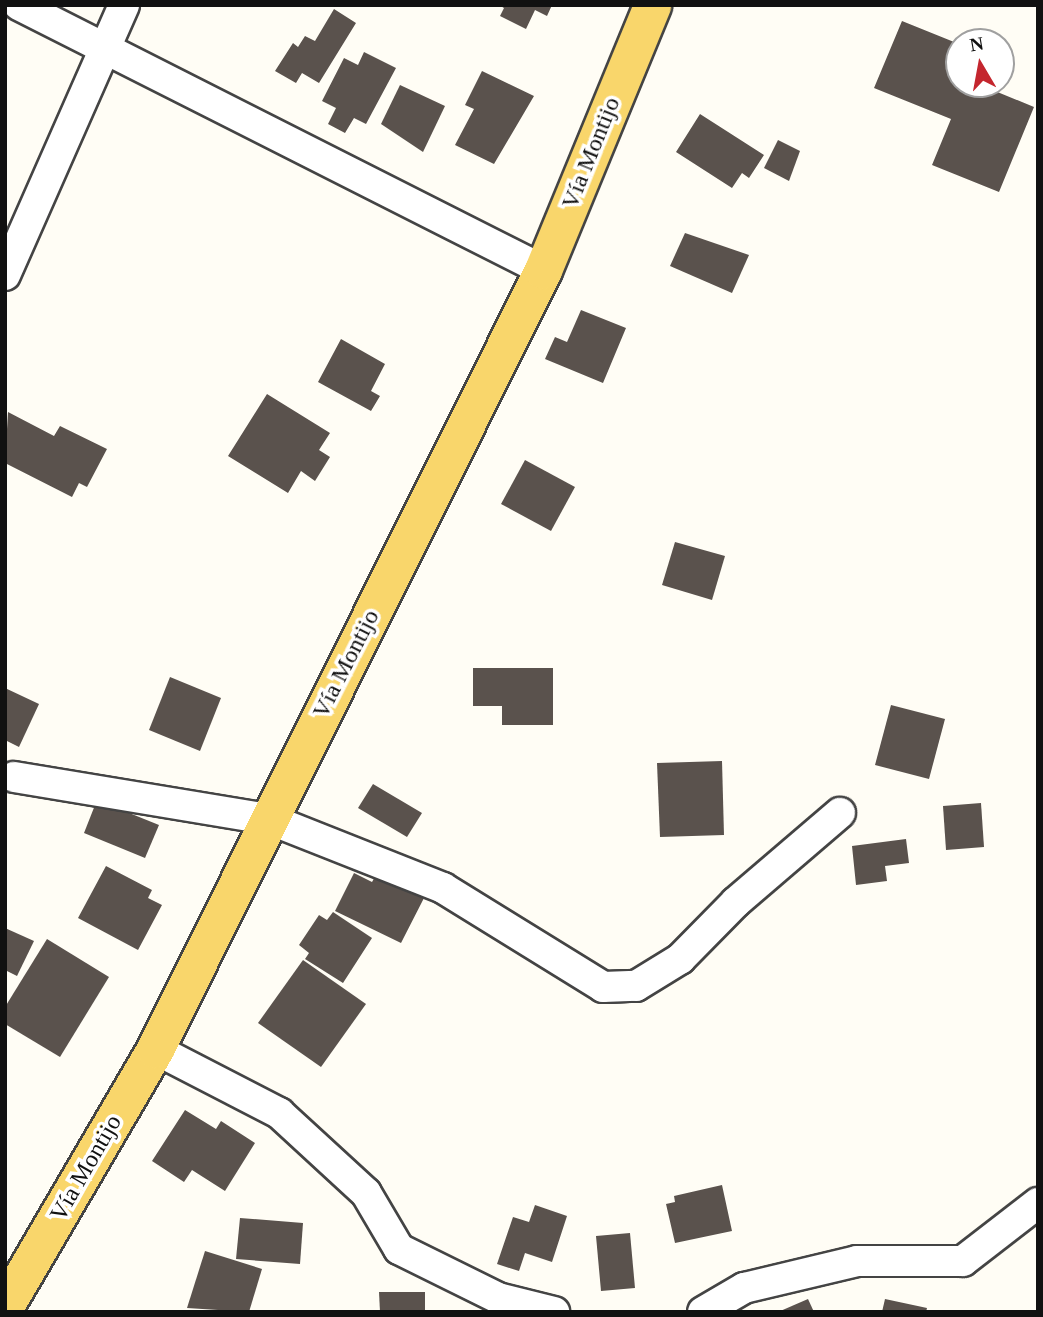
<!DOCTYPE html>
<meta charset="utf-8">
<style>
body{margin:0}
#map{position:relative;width:1043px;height:1317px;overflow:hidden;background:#fffdf5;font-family:"Times New Roman",serif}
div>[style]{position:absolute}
.building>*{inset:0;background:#5a524d}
.roads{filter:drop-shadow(2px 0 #444) drop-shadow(-2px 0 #444) drop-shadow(0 2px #444) drop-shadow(0 -2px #444)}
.minor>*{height:30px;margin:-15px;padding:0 15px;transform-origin:15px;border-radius:15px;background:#fff}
.major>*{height:37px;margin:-18.5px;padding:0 18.5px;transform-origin:18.5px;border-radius:18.5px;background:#f9d66b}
span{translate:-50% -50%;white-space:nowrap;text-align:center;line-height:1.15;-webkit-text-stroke:7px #fff;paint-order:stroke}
.street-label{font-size:24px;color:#111}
.frame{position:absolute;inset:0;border:7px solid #111;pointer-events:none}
.north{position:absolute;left:945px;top:28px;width:70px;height:70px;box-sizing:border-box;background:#fff;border:2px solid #a0a0a0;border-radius:50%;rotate:350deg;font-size:19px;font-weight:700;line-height:28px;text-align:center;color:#111}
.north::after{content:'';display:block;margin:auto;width:24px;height:32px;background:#c4262e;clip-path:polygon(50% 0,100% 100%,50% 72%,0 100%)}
</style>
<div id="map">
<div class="building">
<div style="clip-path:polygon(499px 5px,552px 5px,547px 16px,535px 10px,526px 29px,500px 16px,504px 8px)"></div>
<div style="clip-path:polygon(334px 9px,356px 23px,319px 83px,302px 73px,296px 83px,275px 71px,293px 43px,298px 47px,305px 36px,315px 41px)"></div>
<div style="clip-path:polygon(902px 21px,959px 44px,959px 84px,978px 84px,1034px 107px,999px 192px,932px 165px,951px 119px,874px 88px)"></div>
<div style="clip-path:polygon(364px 52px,396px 68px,366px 124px,354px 118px,345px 133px,328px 124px,336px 108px,322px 101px,344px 58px,358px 65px)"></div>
<div style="clip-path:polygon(482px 71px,534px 96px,494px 164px,455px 145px,474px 109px,465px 105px)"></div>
<div style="clip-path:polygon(400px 85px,445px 106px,423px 152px,381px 124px)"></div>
<div style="clip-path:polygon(700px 114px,764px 155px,749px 178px,742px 173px,732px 188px,676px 152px)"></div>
<div style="clip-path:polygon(778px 140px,800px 151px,789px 181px,764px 168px)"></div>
<div style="clip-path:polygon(685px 233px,749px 255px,732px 293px,670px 266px)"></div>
<div style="clip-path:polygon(581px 310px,626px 328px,603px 383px,545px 359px,555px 337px,567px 342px)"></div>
<div style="clip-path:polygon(341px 339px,385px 364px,371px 391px,380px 396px,371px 411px,318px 382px)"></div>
<div style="clip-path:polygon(267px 394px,330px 433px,319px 450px,330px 457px,315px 481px,301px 471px,288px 493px,228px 456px)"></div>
<div style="clip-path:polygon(8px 412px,54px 436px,60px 426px,107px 449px,87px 487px,79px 483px,72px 497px,5px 463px)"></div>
<div style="clip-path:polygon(525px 460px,575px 487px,551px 531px,501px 504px)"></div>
<div style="clip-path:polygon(675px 542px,725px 556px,712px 600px,662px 585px)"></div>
<div style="clip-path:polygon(473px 668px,553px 668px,553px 725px,502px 725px,502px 706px,473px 706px)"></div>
<div style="clip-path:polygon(170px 677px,221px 698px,200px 751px,149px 730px)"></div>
<div style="clip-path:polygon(5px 688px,39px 704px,19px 747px,5px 740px)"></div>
<div style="clip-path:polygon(891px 705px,945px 719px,929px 779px,875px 765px)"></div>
<div style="clip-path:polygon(722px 761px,724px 835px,660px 837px,657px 763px)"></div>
<div style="clip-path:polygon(373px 784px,422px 813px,407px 837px,358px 808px)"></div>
<div style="clip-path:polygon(97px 800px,159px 825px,145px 858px,84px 833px)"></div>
<div style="clip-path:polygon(981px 803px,984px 847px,946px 850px,943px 806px)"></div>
<div style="clip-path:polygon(906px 839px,909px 863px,885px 866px,887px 881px,856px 885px,852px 846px)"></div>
<div style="clip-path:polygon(106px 866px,152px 890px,148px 898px,162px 905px,138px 950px,78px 918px)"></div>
<div style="clip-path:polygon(354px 873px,372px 882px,376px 875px,424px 898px,401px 943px,335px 911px)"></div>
<div style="clip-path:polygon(333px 912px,372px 938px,343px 983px,305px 959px,309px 953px,299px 945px,319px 915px,327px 920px)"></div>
<div style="clip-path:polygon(5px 928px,34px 941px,17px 976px,5px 970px)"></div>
<div style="clip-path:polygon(47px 939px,109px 977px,60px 1057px,5px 1024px,5px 1007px)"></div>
<div style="clip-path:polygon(303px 960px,366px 1004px,321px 1067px,258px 1023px)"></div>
<div style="clip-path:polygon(185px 1110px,216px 1129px,221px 1121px,255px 1143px,225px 1191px,192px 1170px,184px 1182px,152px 1161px)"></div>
<div style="clip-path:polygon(722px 1185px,732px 1231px,675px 1243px,666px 1204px,675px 1202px,674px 1196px)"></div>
<div style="clip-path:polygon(535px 1205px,567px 1216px,552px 1262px,525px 1253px,519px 1271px,497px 1264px,513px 1217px,529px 1222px)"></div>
<div style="clip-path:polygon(240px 1218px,303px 1223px,300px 1264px,236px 1259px)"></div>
<div style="clip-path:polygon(630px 1233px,635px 1288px,601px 1291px,596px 1236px)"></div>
<div style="clip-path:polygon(205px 1251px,262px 1269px,249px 1312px,187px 1308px)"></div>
<div style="clip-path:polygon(379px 1292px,425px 1292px,425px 1312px,380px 1312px)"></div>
<div style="clip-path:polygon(808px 1299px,814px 1312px,778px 1312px)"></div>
<div style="clip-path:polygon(885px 1299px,927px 1308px,926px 1312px,882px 1312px)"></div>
</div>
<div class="roads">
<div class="minor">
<div style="left:19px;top:5px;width:587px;rotate:26.83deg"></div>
<div style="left:5px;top:275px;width:295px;rotate:-66.2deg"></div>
<div style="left:14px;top:777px;width:258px;rotate:9.4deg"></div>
<div style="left:269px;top:819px;width:187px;rotate:21.6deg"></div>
<div style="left:443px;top:888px;width:188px;rotate:31.7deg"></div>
<div style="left:603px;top:987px;width:33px;rotate:-2deg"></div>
<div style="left:636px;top:986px;width:52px;rotate:-31.5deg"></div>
<div style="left:680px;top:959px;width:80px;rotate:-45.5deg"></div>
<div style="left:736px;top:902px;width:137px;rotate:-40.6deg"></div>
<div style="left:155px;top:1049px;width:140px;rotate:27.3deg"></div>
<div style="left:279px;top:1113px;width:118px;rotate:42.6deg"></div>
<div style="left:366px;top:1193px;width:65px;rotate:59.5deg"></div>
<div style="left:399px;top:1249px;width:110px;rotate:26.3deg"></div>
<div style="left:498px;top:1298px;width:58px;rotate:14deg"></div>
<div style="left:703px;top:1312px;width:48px;rotate:-30.3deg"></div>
<div style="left:744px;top:1288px;width:116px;rotate:-13.4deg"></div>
<div style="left:857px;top:1261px;width:106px"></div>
<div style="left:963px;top:1261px;width:95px;rotate:-37.7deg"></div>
</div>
<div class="major">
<div style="left:5px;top:1306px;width:298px;rotate:-59.7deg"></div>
<div style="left:155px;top:1049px;width:870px;rotate:-63.52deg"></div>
<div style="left:543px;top:270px;width:287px;rotate:-67.6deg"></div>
</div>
</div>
<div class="street-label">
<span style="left:591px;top:153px;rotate:-68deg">Vía Montijo</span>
<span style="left:346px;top:664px;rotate:-63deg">Vía Montijo</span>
<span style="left:86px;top:1168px;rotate:-60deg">Vía Montijo</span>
</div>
<div class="frame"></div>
<div class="north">N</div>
</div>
